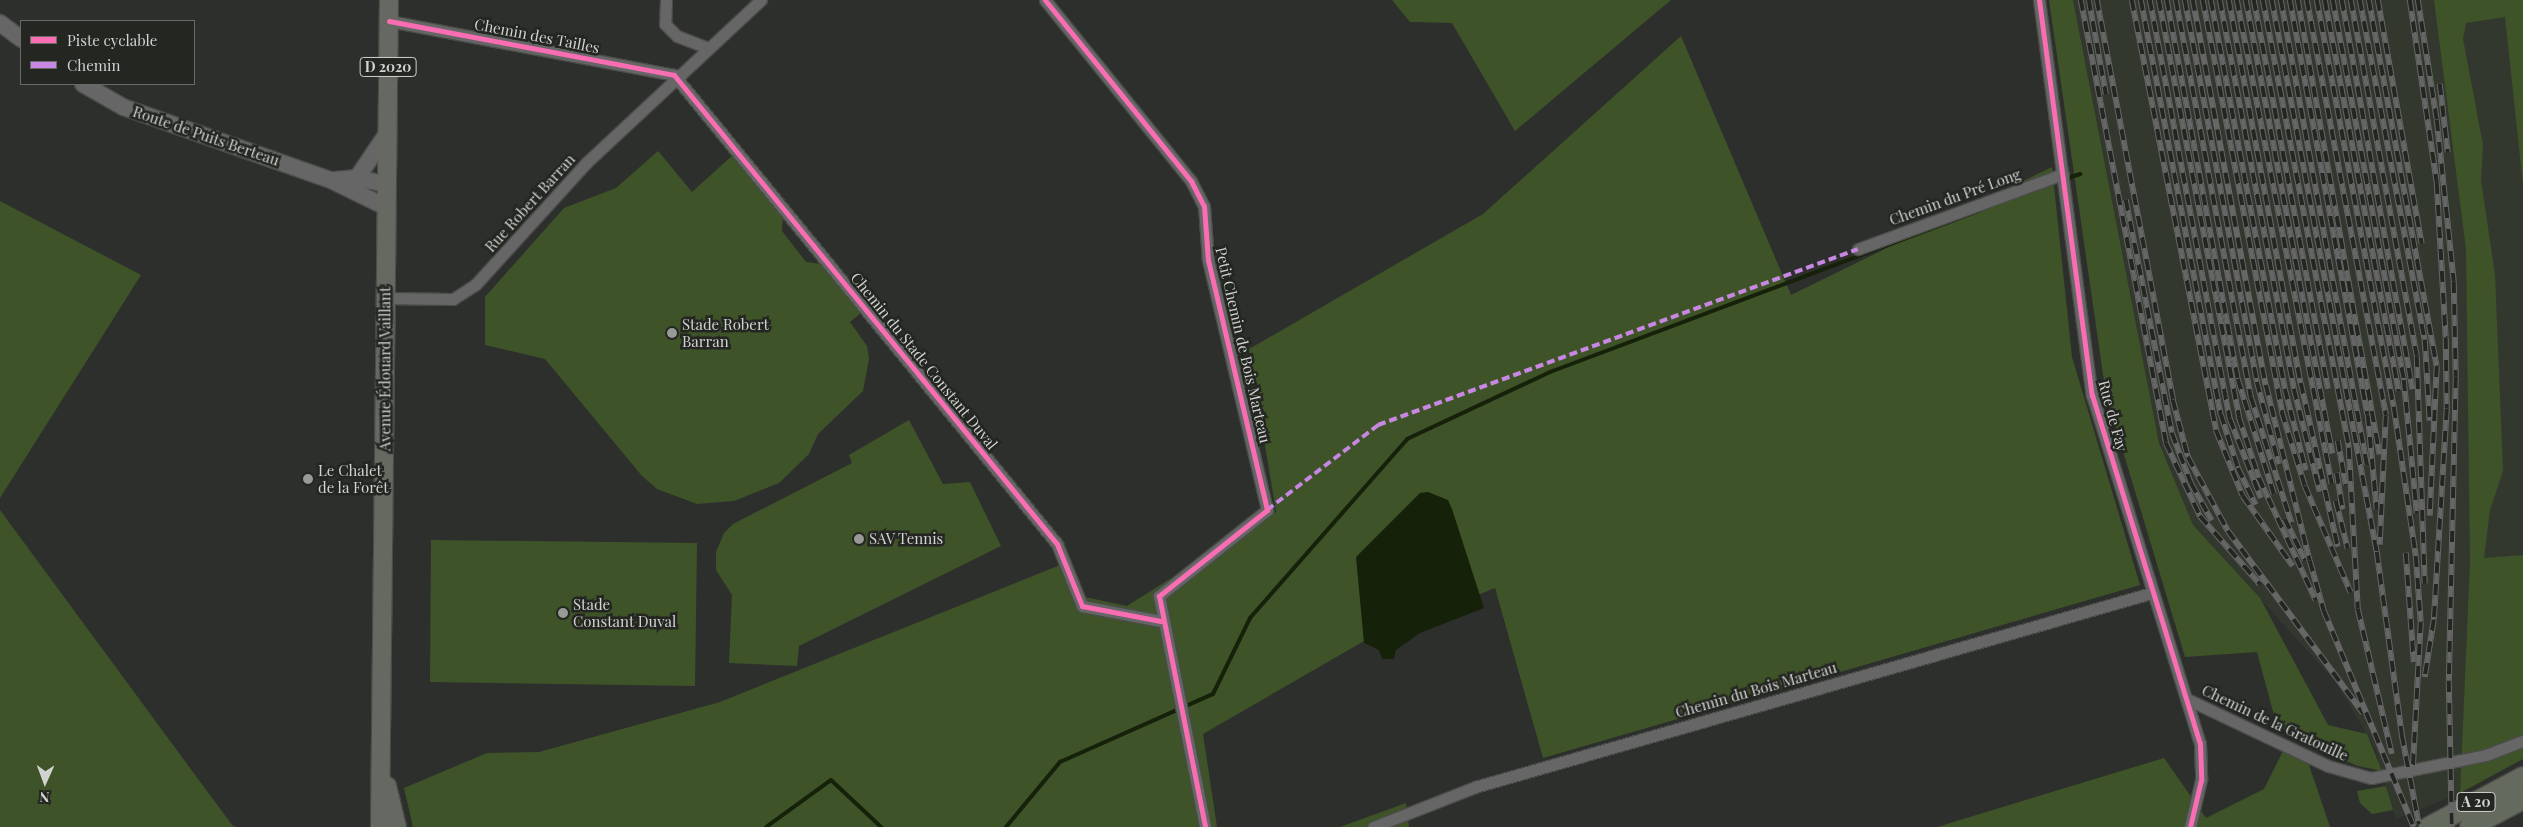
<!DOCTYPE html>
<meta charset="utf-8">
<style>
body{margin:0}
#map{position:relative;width:2523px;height:827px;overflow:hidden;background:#2d2f2c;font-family:"Playfair Display",serif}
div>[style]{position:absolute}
.built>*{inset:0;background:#33382f}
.green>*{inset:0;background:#3f5329}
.water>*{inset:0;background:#162109}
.stream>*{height:4px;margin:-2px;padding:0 2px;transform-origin:2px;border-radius:2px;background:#162109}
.roads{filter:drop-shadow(1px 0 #4a4c49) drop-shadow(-1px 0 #4a4c49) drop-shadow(0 1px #4a4c49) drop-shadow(0 -1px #4a4c49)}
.street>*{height:11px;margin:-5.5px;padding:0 5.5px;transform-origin:5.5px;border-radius:5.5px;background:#656665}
.secondary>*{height:16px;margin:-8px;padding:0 8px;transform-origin:8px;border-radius:8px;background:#656665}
.primary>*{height:18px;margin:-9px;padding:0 9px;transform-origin:9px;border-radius:9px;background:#656961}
.highway>*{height:20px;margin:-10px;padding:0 10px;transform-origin:10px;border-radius:10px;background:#646a5e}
.rail>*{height:5.5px;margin-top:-2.75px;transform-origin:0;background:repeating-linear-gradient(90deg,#232621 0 11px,#656665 0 22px);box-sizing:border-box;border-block:1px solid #656665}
.quiet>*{height:4px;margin-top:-2px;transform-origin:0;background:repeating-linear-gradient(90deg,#c787e3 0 8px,transparent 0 12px)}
.cycleway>*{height:5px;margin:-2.5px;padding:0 2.5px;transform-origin:2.5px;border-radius:2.5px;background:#f96db3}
.dots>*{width:14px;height:14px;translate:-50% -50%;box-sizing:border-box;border:2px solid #232621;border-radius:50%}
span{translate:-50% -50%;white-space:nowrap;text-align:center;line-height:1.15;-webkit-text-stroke:5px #232621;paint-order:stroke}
.shield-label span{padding:1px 4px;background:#232621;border:1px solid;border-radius:4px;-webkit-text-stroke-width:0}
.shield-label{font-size:14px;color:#d1d3d0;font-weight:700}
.street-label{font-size:15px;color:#d1d3d0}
.poi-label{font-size:15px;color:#d1d3d0}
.left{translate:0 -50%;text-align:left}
.legend{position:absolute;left:20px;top:20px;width:175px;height:65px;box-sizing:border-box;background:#232621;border:1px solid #696b67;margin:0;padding:6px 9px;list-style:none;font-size:15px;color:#d1d3d0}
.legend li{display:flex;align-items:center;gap:10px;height:25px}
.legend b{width:25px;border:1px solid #696b67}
.north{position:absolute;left:20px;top:757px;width:50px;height:50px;-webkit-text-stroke:4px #232621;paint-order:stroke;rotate:182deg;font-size:14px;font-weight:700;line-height:20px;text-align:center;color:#d1d3d0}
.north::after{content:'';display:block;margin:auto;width:18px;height:22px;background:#d1d3d0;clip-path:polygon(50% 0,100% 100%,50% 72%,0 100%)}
</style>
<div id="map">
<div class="built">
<div style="clip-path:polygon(2073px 0,2502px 0,2512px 59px,2523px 185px,2523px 555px,2470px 560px,2460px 793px,2396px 819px,2375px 748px,2335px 681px,2193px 525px,2159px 443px)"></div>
</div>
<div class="green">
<div style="clip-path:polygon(1392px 0,1671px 0,1515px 131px,1452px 23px,1410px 22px)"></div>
<div style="clip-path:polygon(2049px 0,2073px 0,2159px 443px,2193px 525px,2260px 598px,2328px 725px,2367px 734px,2382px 771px,2358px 766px,2291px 739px,2275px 719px,2257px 652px,2185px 657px,2106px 395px)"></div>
<div style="clip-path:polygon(2434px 0,2523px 0,2523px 185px,2505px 17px,2466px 23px,2463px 39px,2483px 145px,2481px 180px,2495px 275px,2503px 471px,2490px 510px,2484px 558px,2523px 555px,2523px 550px,2523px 759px,2460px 793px,2470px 560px,2466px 249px)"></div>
<div style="clip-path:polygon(1681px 36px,1791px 295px,2052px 167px,2072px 357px,2140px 585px,1543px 758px,1495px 588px,1364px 641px,1203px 734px,1217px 827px,413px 827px,404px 788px,487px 753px,539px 752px,720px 702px,1060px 565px,1085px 597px,1127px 606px,1276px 512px,1249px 349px,1483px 214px)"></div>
<div style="clip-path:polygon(658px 151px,692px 192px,734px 154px,783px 215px,782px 231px,806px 262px,822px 264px,861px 313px,850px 322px,867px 346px,869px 359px,863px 391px,818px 434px,809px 454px,779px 483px,734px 501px,697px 504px,657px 489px,642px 476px,545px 359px,485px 345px,485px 297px,564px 208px,616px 188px)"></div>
<div style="clip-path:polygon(0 201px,141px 275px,0 498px)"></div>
<div style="clip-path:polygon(909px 420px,943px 484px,970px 482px,1001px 546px,799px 646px,797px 666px,729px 663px,732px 595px,716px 570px,716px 552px,724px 533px,733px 524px,852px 463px,849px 455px)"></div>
<div style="clip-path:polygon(0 510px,232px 825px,236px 827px,0 827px)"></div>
<div style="clip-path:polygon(431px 540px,697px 543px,695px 686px,430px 682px)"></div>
<div style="clip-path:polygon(2284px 749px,2307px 759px,2330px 827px,1937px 827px,2164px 758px,2206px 818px,2264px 789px)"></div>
<div style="clip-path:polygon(2386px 786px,2393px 810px,2372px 814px,2360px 803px,2357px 791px)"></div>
<div style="clip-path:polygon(1406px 803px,1409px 827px,1340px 827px)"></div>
</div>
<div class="water">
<div style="clip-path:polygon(1428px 492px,1448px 500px,1452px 509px,1484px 608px,1420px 633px,1396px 650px,1394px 659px,1382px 659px,1379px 650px,1364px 643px,1356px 557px,1420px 493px)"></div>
</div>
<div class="stream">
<div style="left:2068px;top:178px;width:13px;rotate:-18deg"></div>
<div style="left:766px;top:827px;width:80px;rotate:-35.9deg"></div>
<div style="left:831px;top:780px;width:69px;rotate:43.2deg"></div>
<div style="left:1006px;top:827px;width:85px;rotate:-50.3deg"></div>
<div style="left:1060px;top:762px;width:167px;rotate:-24deg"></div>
<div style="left:1213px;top:694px;width:85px;rotate:-64deg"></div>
<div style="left:1250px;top:618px;width:238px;rotate:-48.7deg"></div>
<div style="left:1407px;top:439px;width:158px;rotate:-25.1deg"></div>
<div style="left:1550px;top:372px;width:460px;rotate:-20.6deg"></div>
</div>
<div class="roads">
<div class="street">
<div style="left:666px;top:0;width:24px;rotate:92deg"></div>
<div style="left:665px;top:24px;width:17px;rotate:45deg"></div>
<div style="left:677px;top:36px;width:33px;rotate:21deg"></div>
<div style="left:1045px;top:0;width:233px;rotate:51.1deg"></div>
<div style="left:1191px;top:181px;width:28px;rotate:63deg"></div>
<div style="left:1204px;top:206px;width:54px;rotate:85.8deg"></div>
<div style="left:1208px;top:260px;width:257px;rotate:76.7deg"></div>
<div style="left:1267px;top:510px;width:138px;rotate:141.5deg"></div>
<div style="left:1159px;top:596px;width:236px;rotate:78.7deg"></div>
<div style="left:2039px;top:0;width:399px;rotate:82.4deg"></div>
<div style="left:2092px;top:395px;width:364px;rotate:72.8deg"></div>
<div style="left:2200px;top:743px;width:37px;rotate:88deg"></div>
<div style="left:2201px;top:780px;width:48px;rotate:103.2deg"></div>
<div style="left:389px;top:21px;width:290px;rotate:10.7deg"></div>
<div style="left:674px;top:75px;width:606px;rotate:50.76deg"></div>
<div style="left:1057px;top:544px;width:67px;rotate:68deg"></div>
<div style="left:1082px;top:606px;width:80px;rotate:10.8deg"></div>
<div style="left:1858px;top:249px;width:218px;rotate:-20.1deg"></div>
<div style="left:385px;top:298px;width:68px;rotate:0.8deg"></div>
<div style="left:453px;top:299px;width:27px;rotate:-33deg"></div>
<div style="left:476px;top:284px;width:164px;rotate:-47.7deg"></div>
<div style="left:586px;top:163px;width:239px;rotate:-43deg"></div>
<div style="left:2189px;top:700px;width:154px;rotate:25.4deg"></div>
<div style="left:2328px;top:766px;width:45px;rotate:15.6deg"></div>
<div style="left:2371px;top:778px;width:117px;rotate:-11.3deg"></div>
<div style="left:2486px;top:755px;width:40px;rotate:-21deg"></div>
<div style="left:1373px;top:827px;width:110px;rotate:-21.4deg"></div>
<div style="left:1475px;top:787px;width:703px;rotate:-16.01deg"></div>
</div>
<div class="secondary">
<div style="left:0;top:23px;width:26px;rotate:37deg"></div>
<div style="left:83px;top:84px;width:46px;rotate:29.9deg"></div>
<div style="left:123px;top:107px;width:223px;rotate:19.4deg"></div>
<div style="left:333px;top:181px;width:59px;rotate:26.1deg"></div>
<div style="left:357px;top:178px;width:30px;rotate:12deg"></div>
<div style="left:335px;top:180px;width:22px;rotate:-5deg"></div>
<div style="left:357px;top:178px;width:52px;rotate:-56deg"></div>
</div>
<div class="primary">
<div style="left:387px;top:786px;width:42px;rotate:76.3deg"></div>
<div style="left:380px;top:827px;width:827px;rotate:-89.38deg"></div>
</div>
<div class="highway">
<div style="left:2429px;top:827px;width:106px;rotate:-28deg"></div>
<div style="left:2470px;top:827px;width:60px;rotate:-27.8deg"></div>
</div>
</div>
<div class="rail">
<div style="left:2081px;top:0;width:451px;rotate:79.1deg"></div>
<div style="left:2166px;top:443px;width:81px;rotate:65deg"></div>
<div style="left:2200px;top:516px;width:91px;rotate:48.6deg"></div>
<div style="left:2089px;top:0;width:96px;rotate:79.7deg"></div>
<div style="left:2097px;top:0;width:407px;rotate:79.2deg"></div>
<div style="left:2173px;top:400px;width:59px;rotate:75.3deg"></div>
<div style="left:2188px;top:457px;width:84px;rotate:61.6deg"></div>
<div style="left:2228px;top:531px;width:227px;rotate:53.4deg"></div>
<div style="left:2132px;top:0;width:438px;rotate:78.9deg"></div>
<div style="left:2216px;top:430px;width:71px;rotate:67.8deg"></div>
<div style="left:2243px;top:496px;width:86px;rotate:54.5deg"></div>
<div style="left:2141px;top:0;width:422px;rotate:79.1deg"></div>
<div style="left:2221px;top:414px;width:57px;rotate:72.5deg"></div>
<div style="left:2238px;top:468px;width:41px;rotate:64.1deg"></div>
<div style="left:2150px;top:0;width:427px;rotate:79.2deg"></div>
<div style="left:2230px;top:419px;width:85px;rotate:68.6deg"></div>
<div style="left:2159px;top:0;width:425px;rotate:79.1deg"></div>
<div style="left:2239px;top:417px;width:64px;rotate:71.8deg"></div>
<div style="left:2259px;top:478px;width:135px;rotate:65deg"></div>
<div style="left:2167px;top:0;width:386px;rotate:79.4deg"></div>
<div style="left:2238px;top:379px;width:121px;rotate:72.6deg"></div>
<div style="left:2176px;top:0;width:404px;rotate:79.3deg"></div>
<div style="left:2251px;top:397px;width:133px;rotate:72.1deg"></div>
<div style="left:2185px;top:0;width:389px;rotate:79.3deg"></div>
<div style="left:2257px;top:382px;width:85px;rotate:75deg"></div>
<div style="left:2193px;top:0;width:392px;rotate:79.3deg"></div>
<div style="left:2266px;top:385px;width:181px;rotate:76deg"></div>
<div style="left:2310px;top:561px;width:52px;rotate:74.4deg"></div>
<div style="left:2324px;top:611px;width:234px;rotate:67.4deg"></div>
<div style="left:2203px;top:0;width:420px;rotate:79.1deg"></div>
<div style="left:2282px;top:412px;width:77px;rotate:72.7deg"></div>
<div style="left:2305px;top:486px;width:116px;rotate:66.7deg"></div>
<div style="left:2211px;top:0;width:396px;rotate:79.2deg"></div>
<div style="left:2285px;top:389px;width:84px;rotate:75.5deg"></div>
<div style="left:2220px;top:0;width:396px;rotate:79.2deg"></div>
<div style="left:2294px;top:389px;width:106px;rotate:75.8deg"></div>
<div style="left:2229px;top:0;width:390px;rotate:79.4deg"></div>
<div style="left:2301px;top:383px;width:168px;rotate:77.3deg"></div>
<div style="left:2237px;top:0;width:493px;rotate:78.9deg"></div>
<div style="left:2246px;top:0;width:462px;rotate:79.2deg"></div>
<div style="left:2254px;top:0;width:396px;rotate:79.2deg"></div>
<div style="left:2263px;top:0;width:456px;rotate:79.1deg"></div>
<div style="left:2349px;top:448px;width:161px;rotate:86.8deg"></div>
<div style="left:2358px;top:609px;width:149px;rotate:76.8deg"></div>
<div style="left:2272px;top:0;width:562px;rotate:79.23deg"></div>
<div style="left:2377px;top:552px;width:185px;rotate:82.2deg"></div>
<div style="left:2402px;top:735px;width:91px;rotate:79.2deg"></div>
<div style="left:2281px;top:0;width:473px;rotate:79.5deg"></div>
<div style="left:2290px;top:0;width:422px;rotate:79.4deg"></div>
<div style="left:2368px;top:415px;width:95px;rotate:84.6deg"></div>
<div style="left:2298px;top:0;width:462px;rotate:79.8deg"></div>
<div style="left:2307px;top:0;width:423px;rotate:79.2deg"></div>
<div style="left:2386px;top:416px;width:129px;rotate:92.7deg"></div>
<div style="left:2317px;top:0;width:414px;rotate:79.3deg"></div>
<div style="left:2394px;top:407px;width:151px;rotate:81.6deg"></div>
<div style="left:2416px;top:556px;width:66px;rotate:85.7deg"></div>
<div style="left:2421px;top:622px;width:148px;rotate:93.1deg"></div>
<div style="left:2325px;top:0;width:398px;rotate:79.3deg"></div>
<div style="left:2333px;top:0;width:387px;rotate:79.4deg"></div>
<div style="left:2404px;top:380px;width:134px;rotate:84.4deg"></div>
<div style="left:2342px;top:0;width:396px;rotate:79.7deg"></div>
<div style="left:2351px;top:0;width:362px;rotate:79.5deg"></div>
<div style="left:2417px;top:356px;width:228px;rotate:88deg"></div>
<div style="left:2360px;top:0;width:346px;rotate:79.2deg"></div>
<div style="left:2425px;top:340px;width:81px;rotate:86.5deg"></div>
<div style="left:2369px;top:0;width:372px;rotate:79.5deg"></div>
<div style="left:2437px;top:366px;width:150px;rotate:92.7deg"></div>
<div style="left:2378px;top:0;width:248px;rotate:79.8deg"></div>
<div style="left:2410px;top:0;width:185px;rotate:81.6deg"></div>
<div style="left:2437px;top:183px;width:155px;rotate:86.7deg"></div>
<div style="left:2446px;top:338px;width:71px;rotate:89.2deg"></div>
<div style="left:2447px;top:409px;width:211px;rotate:93.5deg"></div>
<div style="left:2434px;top:620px;width:58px;rotate:99deg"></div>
<div style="left:2418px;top:0;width:121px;rotate:81deg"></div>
<div style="left:2437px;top:120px;width:163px;rotate:84deg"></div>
<div style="left:2454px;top:282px;width:95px;rotate:88.8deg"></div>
<div style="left:2456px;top:377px;width:304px;rotate:91.3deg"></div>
<div style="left:2449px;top:681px;width:146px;rotate:88.8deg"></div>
<div style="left:2440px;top:84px;width:69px;rotate:83.4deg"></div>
<div style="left:2126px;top:200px;width:237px;rotate:78.8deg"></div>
<div style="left:2172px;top:433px;width:53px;rotate:69.2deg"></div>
<div style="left:2191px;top:483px;width:43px;rotate:61.1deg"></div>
<div style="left:2338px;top:441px;width:45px;rotate:79.7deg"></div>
<div style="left:2337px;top:473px;width:37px;rotate:81deg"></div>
<div style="left:2336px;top:501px;width:49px;rotate:76deg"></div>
<div style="left:2285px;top:519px;width:46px;rotate:64deg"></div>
<div style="left:2406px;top:553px;width:110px;rotate:85.8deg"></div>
</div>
<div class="quiet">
<div style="left:1267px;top:510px;width:140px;rotate:-37.4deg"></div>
<div style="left:1378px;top:425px;width:511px;rotate:-20.14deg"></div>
</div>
<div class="cycleway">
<div style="left:1045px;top:0;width:233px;rotate:51.1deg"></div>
<div style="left:1191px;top:181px;width:28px;rotate:63deg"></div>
<div style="left:1204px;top:206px;width:54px;rotate:85.8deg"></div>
<div style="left:1208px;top:260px;width:257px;rotate:76.7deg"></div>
<div style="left:1267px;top:510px;width:138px;rotate:141.5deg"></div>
<div style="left:1159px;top:596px;width:236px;rotate:78.7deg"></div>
<div style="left:2039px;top:0;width:399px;rotate:82.4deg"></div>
<div style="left:2092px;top:395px;width:364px;rotate:72.8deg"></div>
<div style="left:2200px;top:743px;width:37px;rotate:88deg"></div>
<div style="left:2201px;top:780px;width:48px;rotate:103.2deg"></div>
<div style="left:389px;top:21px;width:290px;rotate:10.7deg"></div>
<div style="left:674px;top:75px;width:606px;rotate:50.76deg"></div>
<div style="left:1057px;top:544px;width:67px;rotate:68deg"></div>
<div style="left:1082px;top:606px;width:80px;rotate:10.8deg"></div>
</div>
<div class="dots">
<div style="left:672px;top:333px;background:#989a97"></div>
<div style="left:308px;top:479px;background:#989a97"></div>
<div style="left:859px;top:539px;background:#989a97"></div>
<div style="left:563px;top:613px;background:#989a97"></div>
</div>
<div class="shield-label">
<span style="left:388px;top:67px">D 2020</span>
<span style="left:2476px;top:802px">A 20</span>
</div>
<div class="street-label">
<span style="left:537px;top:36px;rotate:11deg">Chemin des Tailles</span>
<span style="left:206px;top:136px;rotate:19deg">Route de Puits Berteau</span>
<span style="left:1955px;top:197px;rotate:-20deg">Chemin du Pré Long</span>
<span style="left:530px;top:203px;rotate:-48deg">Rue Robert Barran</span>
<span style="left:1243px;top:345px;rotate:77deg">Petit Chemin de Bois Marteau</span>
<span style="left:924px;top:361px;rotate:51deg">Chemin du Stade Constant Duval</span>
<span style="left:385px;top:369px;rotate:-90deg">Avenue Édouard Vaillant</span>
<span style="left:2113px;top:416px;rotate:75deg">Rue de Fay</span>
<span style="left:1756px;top:690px;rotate:-16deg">Chemin du Bois Marteau</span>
<span style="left:2275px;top:723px;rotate:25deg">Chemin de la Gratouille</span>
</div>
<div class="poi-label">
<span class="left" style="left:682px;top:333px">Stade Robert<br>Barran</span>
<span class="left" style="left:318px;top:479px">Le Chalet<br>de la Forêt</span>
<span class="left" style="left:869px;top:539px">SAV Tennis</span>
<span class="left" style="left:573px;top:613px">Stade<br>Constant Duval</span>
</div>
<ul class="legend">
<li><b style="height:6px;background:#f96db3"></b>Piste cyclable</li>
<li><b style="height:6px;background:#c787e3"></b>Chemin</li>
</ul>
<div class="north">N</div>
</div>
